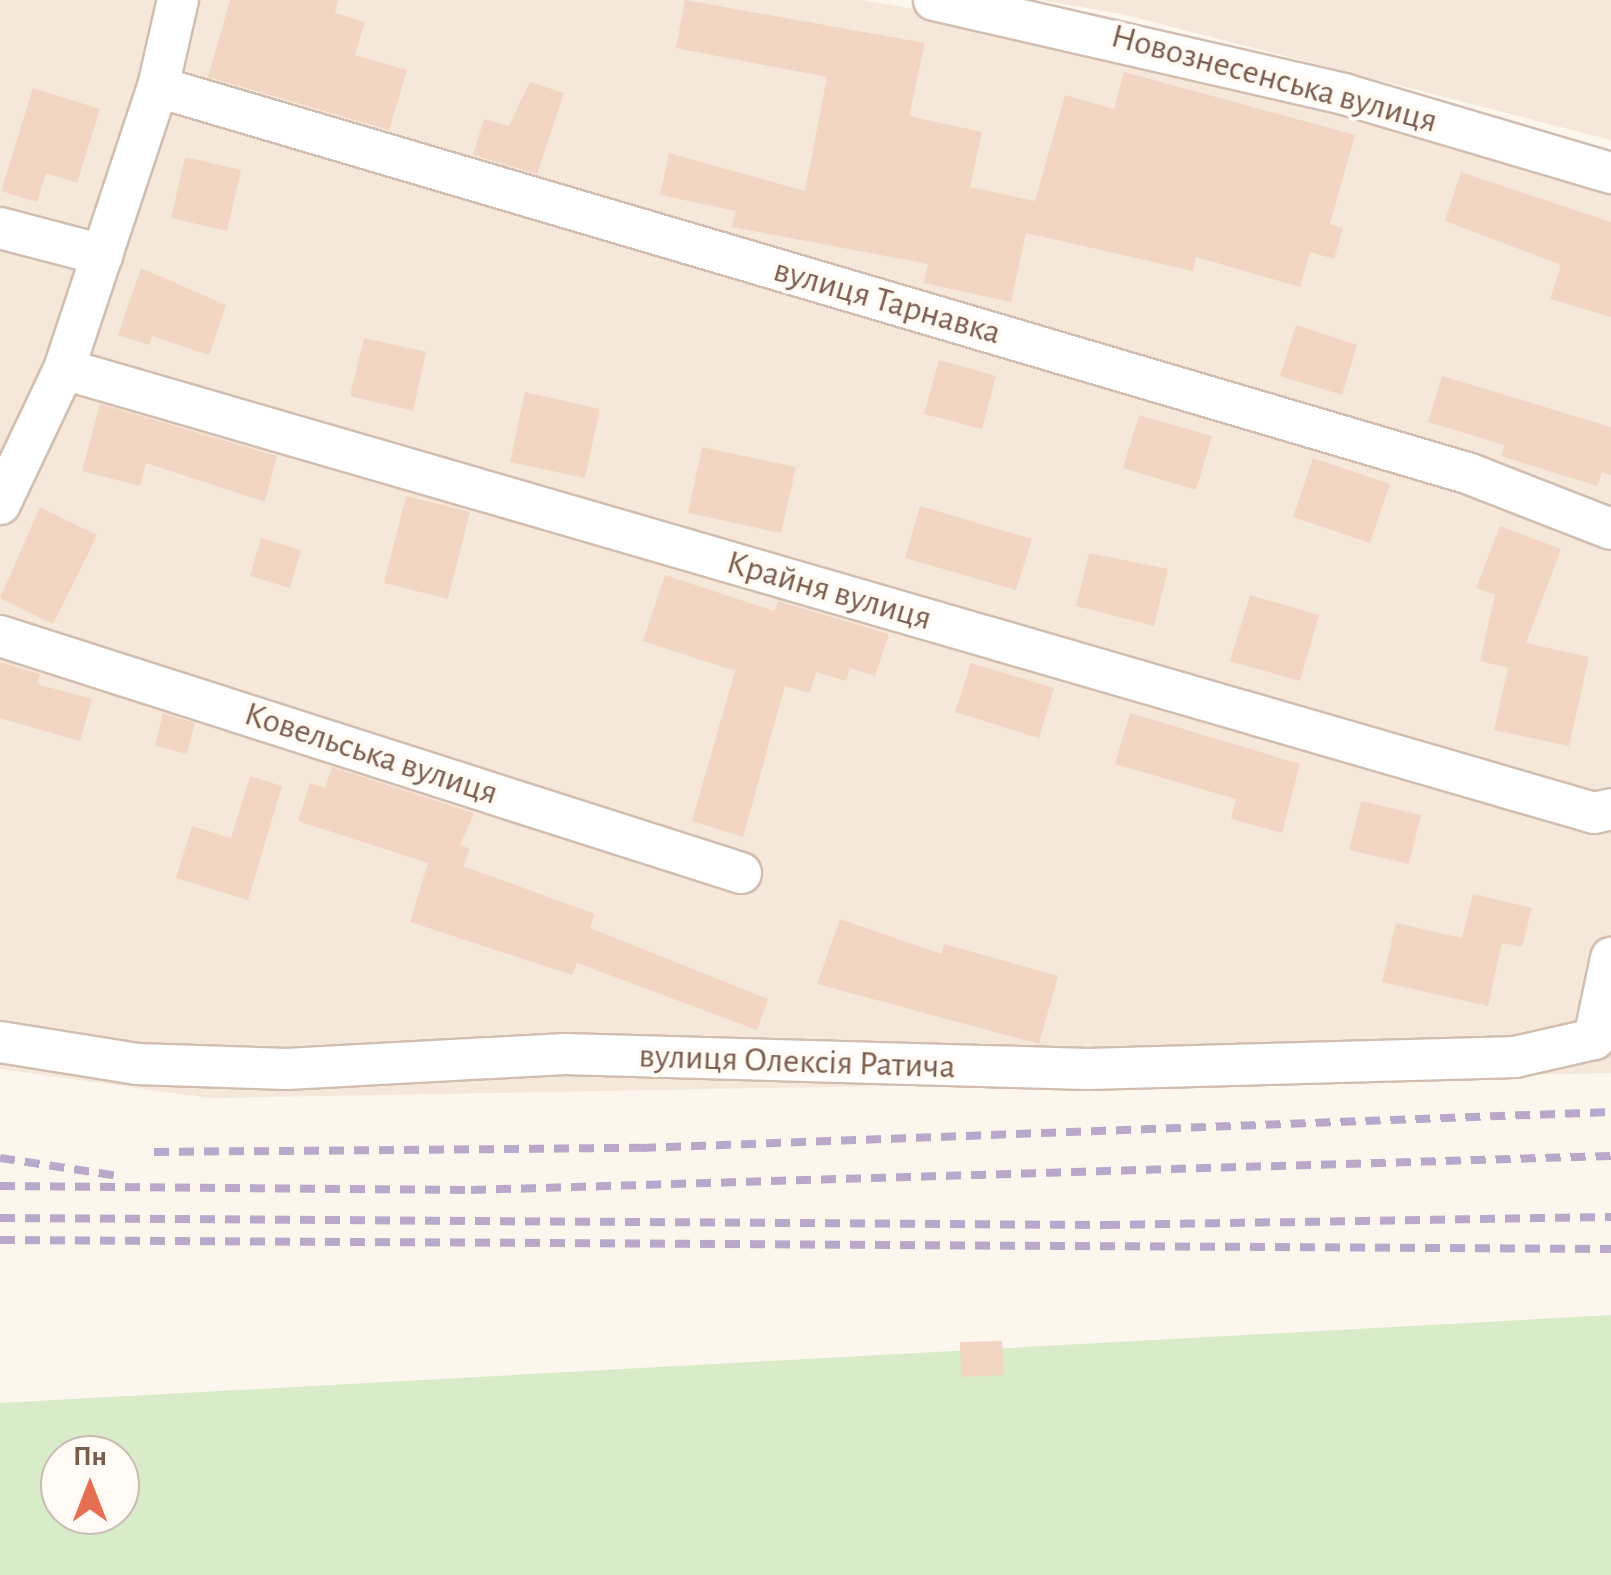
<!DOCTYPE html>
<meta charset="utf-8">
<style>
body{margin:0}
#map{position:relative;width:1611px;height:1575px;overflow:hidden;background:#fdf6ec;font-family:"Alegreya Sans",sans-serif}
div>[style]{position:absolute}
.residential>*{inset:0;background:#f5e8da}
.green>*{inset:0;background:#d8ecc9}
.building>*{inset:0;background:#f3d5c3}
.roads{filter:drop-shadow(2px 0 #d1beb0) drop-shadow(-2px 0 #d1beb0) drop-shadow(0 2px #d1beb0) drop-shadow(0 -2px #d1beb0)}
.minor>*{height:40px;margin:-20px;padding:0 20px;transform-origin:20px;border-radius:20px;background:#fff}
.rail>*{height:8px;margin-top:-4px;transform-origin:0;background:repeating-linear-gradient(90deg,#b9a8c9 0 15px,transparent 0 25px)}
span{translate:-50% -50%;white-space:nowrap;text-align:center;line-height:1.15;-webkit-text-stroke:8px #fffaf3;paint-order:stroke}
.street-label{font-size:35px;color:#7a5c4d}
.north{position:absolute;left:40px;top:1435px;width:100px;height:100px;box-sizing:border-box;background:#fffaf3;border:2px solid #cabbb1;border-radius:50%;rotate:0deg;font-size:28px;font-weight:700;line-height:40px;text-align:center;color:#7a5c4d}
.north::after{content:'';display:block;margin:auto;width:35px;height:45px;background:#e76f51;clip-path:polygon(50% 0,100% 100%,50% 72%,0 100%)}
</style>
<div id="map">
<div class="residential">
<div style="clip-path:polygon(0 0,862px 0,1052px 33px,1611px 185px,1611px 1073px,209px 1098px,0 1069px)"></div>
<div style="clip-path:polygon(1040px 0,1611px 0,1611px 140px,1122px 14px)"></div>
</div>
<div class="green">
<div style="clip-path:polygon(evenodd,1611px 1315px,1611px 1575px,0 1575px,0 1403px,1611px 1315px,60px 1455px,120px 1455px,120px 1515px,60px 1515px,60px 1455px)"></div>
</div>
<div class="building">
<div style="clip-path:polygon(230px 0,338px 0,335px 13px,365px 22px,355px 55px,407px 70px,389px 130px,208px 77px)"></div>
<div style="clip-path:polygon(685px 0,925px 43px,909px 116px,982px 132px,970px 187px,1035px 201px,1065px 95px,1114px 109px,1124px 72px,1355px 135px,1330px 224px,1343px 228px,1334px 259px,1310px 252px,1300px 287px,1196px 257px,1193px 271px,1026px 233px,1011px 302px,924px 283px,928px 264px,732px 227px,736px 211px,660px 195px,669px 153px,805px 191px,827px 77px,676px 48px)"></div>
<div style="clip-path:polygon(530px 82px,564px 93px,537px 174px,473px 155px,484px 119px,509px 126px)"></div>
<div style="clip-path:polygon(33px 88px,100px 109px,77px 183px,46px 173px,37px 202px,1px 191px)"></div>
<div style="clip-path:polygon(185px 157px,241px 170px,227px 231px,171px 218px)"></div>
<div style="clip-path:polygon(1461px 172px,1611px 222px,1611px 317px,1550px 299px,1561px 265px,1445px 221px)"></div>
<div style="clip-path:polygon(141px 268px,226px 305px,209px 355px,152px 336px,149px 345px,118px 335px)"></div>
<div style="clip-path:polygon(1296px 325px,1357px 345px,1342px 395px,1280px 376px)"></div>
<div style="clip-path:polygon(364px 338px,426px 352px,413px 411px,350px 396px)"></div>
<div style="clip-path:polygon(939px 360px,996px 376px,982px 429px,924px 414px)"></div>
<div style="clip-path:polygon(1442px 376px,1611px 427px,1611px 475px,1602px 472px,1597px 486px,1501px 456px,1504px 445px,1428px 422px)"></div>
<div style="clip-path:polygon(525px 392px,600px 409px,585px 478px,510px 462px)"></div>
<div style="clip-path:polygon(100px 404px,277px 456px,265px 502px,146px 463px,140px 486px,82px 471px)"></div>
<div style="clip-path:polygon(1139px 415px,1212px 436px,1196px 490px,1123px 468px)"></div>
<div style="clip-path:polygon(702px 447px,796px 467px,781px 533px,688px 513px)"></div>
<div style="clip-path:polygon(1313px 458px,1390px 484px,1370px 543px,1293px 517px)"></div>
<div style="clip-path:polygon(406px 496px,470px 512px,448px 599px,384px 583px)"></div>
<div style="clip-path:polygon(920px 506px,1032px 539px,1016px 590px,905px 558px)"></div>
<div style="clip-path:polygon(40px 507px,97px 535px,53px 624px,0 598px)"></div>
<div style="clip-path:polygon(1500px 526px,1561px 549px,1526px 643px,1589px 657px,1569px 746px,1494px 730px,1508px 668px,1480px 661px,1495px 595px,1476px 588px)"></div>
<div style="clip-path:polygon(261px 538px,301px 550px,290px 588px,250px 576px)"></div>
<div style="clip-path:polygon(1089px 553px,1168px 569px,1154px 626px,1076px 606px)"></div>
<div style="clip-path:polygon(665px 575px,774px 611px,778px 601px,889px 634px,875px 676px,850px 668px,846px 681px,816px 672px,810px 693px,785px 686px,743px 837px,692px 821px,735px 671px,643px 641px)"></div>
<div style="clip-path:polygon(1250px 595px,1319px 615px,1300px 681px,1230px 661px)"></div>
<div style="clip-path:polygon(0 662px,40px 674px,37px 684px,92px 699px,80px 741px,0 718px)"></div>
<div style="clip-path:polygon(971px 663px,1054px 688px,1039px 738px,955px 712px)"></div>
<div style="clip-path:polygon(163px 713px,195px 723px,187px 754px,155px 746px)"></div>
<div style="clip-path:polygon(1130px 713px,1300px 764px,1282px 833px,1231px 819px,1236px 799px,1115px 764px)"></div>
<div style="clip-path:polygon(332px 767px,474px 813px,460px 845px,470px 849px,463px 866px,595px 914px,590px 928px,768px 999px,757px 1030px,577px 963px,572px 975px,410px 922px,428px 863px,298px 821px,310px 783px,325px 788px)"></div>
<div style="clip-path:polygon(250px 776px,282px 786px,248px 900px,176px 878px,192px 826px,231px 838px)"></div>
<div style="clip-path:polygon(1361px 801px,1421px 815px,1409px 864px,1349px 850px)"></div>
<div style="clip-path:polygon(1473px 894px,1532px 908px,1522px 947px,1502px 943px,1488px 1006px,1382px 982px,1396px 923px,1462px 938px)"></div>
<div style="clip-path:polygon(840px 919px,941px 954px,944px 944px,1058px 976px,1039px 1044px,817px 984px)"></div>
<div style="clip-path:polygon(1002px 1341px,1004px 1375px,961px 1377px,960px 1342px)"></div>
</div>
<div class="roads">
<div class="minor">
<div style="left:934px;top:0;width:421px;rotate:12.9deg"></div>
<div style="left:1344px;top:94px;width:278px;rotate:16.5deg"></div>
<div style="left:158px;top:87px;width:1368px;rotate:16.43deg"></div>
<div style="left:1470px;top:474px;width:151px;rotate:21.3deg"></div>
<div style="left:0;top:228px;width:106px;rotate:14.7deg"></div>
<div style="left:64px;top:369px;width:1593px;rotate:16.18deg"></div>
<div style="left:1594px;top:813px;width:17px;rotate:-13deg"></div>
<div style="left:0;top:504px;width:149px;rotate:-64.6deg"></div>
<div style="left:64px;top:369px;width:297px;rotate:-71.6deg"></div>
<div style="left:158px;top:87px;width:89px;rotate:-77.1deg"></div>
<div style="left:0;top:636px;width:778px;rotate:17.74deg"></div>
<div style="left:0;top:1042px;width:139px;rotate:9.1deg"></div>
<div style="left:137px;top:1064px;width:150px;rotate:1.9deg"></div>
<div style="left:287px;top:1069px;width:278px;rotate:-3.1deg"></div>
<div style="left:565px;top:1054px;width:523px;rotate:1.64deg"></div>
<div style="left:1088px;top:1069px;width:427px;rotate:-1.6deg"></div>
<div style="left:1515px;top:1057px;width:81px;rotate:-12.8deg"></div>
<div style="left:1594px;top:1039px;width:83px;rotate:-78.1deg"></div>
</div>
</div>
<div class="rail">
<div style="left:154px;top:1152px;width:487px;rotate:-0.5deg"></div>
<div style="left:641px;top:1148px;width:971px;rotate:-2.13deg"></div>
<div style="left:0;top:1158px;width:120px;rotate:8.6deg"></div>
<div style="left:0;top:1186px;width:471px;rotate:0.5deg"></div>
<div style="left:471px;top:1190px;width:1141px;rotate:-1.71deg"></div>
<div style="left:0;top:1218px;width:1105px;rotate:0.36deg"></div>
<div style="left:1105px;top:1225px;width:506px;rotate:-0.91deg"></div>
<div style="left:0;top:1240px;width:1611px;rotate:0.32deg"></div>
</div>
<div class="street-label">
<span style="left:1274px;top:79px;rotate:15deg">Новознесенська вулиця</span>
<span style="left:887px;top:302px;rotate:16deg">вулиця Тарнавка</span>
<span style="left:829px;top:591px;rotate:16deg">Крайня вулиця</span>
<span style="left:371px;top:754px;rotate:18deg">Ковельська вулиця</span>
<span style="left:797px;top:1062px;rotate:2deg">вулиця Олексія Ратича</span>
</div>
<div class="north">Пн</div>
</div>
